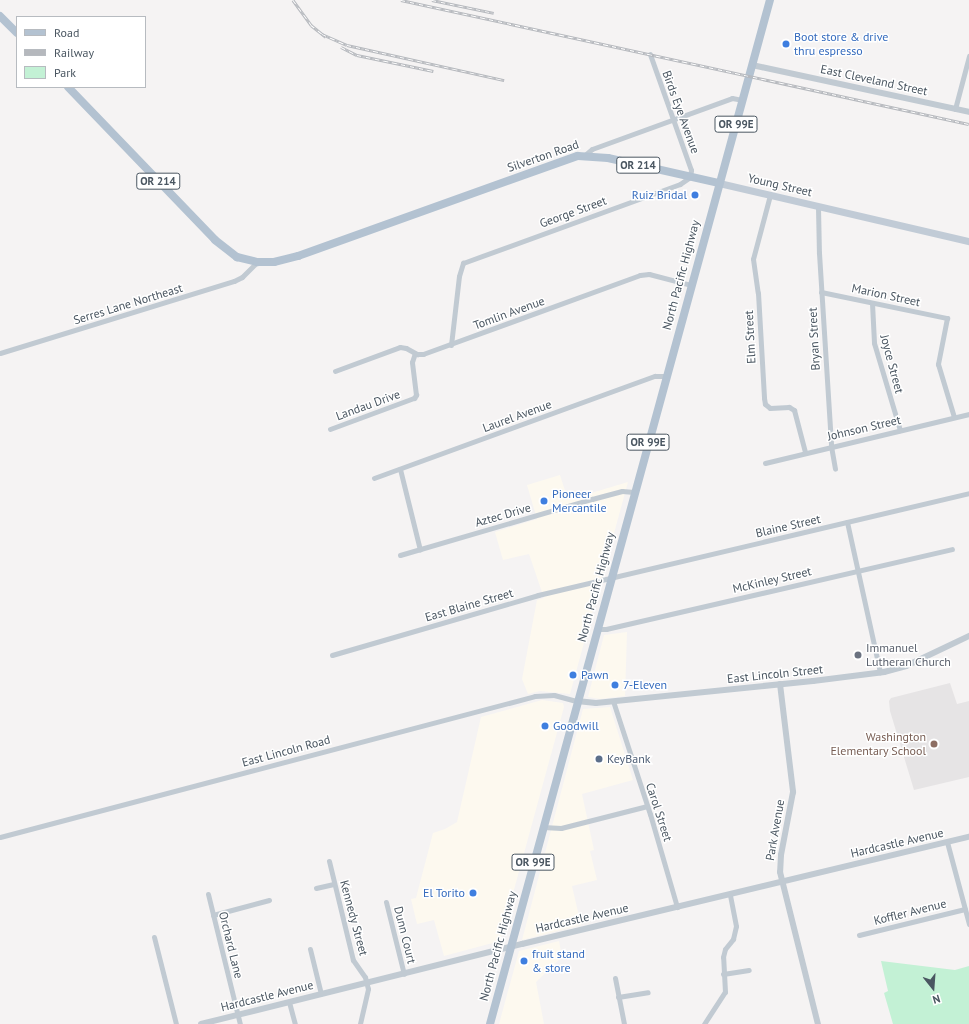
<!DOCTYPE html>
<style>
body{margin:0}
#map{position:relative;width:969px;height:1024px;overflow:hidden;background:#f5f3f3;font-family:"PT Sans",sans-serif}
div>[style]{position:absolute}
.commercial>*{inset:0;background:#fdf9ef}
.education>*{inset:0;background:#e6e4e5}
.green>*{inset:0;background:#c3f1d5}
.minor>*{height:5px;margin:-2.5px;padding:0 2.5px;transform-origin:2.5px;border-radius:2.5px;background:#c1cad2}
.tertiary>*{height:6px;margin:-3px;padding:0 3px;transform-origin:3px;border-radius:3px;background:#c1cad2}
.secondary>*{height:7px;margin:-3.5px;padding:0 3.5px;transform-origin:3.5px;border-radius:3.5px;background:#c1cbd6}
.primary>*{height:8px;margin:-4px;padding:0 4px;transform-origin:4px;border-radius:4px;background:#b3c2d1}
.rail>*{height:3px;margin-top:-1.5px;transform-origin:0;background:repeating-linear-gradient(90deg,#fff 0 4.5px,#b5b8bd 0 9px);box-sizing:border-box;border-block:1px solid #b5b8bd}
.dots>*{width:11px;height:11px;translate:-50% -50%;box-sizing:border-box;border:2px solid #fff;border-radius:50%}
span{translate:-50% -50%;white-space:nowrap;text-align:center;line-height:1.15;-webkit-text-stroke:3px #fff;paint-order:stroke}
.shield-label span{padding:1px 3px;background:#fff;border:1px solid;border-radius:3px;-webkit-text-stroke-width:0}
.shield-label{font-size:11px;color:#4a5661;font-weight:700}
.shop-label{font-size:12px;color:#366cbe}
.left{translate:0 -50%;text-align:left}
.right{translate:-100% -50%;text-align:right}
.street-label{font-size:12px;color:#4a5661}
.worship-label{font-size:12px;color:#5b616d}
.education-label{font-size:12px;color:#785e54}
.service-label{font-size:12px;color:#4e5e75}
.legend{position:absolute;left:16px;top:16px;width:130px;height:72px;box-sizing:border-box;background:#fff;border:1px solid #b7bbc0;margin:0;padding:5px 7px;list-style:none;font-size:12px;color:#4a5661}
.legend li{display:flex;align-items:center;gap:8px;height:20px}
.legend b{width:20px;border:1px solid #b7bbc0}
.north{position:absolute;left:913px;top:968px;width:40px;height:40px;-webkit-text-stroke:3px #fff;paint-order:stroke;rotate:163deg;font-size:11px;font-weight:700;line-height:16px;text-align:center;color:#4a5661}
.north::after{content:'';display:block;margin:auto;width:14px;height:18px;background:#4a5661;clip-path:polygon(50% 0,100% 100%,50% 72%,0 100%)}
</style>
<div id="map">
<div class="commercial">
<div style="clip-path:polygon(560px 475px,568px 500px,628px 482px,570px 694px,540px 691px,528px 694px,522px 679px,537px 600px,544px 598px,529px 554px,503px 560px,495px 532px,537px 519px,527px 485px)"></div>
<div style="clip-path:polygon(627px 632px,625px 696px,600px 699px,588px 697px,604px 635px)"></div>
<div style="clip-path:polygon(542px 700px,563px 703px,564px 707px,500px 941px,444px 956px,434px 920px,417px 924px,411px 899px,416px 898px,433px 833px,445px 829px,457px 822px,481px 717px)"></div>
<div style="clip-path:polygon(610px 707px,633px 780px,582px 794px,594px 850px,590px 851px,597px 880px,572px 886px,581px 925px,522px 940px,583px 709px)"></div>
<div style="clip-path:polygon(559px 941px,562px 957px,536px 982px,544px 1024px,499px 1024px,519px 951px)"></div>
</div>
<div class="education">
<div style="clip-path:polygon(950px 683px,957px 704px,969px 701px,969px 777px,914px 790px,890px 711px,889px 701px,891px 698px)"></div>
</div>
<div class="green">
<div style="clip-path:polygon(881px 961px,955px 970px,969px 966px,969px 1024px,893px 1024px,884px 993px,888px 991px)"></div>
</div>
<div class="minor">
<div style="left:955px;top:109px;width:55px;rotate:-75.2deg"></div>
<div style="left:585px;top:155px;width:9px;rotate:-41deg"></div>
<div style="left:592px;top:149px;width:149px;rotate:-20deg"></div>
<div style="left:732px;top:98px;width:10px;rotate:11deg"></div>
<div style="left:770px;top:195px;width:66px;rotate:104.9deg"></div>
<div style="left:753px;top:259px;width:34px;rotate:82deg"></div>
<div style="left:758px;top:293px;width:105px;rotate:86.7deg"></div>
<div style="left:764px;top:398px;width:6px;rotate:81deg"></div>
<div style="left:765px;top:404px;width:6px;rotate:39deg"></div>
<div style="left:770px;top:408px;width:19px;rotate:-3deg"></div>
<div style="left:789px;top:407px;width:6px;rotate:31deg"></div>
<div style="left:794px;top:410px;width:43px;rotate:75.3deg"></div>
<div style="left:818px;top:207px;width:46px;rotate:88.8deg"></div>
<div style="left:819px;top:253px;width:193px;rotate:86.4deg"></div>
<div style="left:831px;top:446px;width:23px;rotate:80deg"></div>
<div style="left:821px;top:292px;width:129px;rotate:11.7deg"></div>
<div style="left:947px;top:318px;width:47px;rotate:101.1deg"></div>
<div style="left:938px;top:364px;width:55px;rotate:73.2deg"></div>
<div style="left:872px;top:303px;width:40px;rotate:87.1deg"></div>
<div style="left:874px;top:343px;width:91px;rotate:73.4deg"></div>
<div style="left:451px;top:345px;width:69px;rotate:-83.4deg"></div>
<div style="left:459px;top:276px;width:14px;rotate:-73deg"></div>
<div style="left:463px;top:263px;width:231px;rotate:-20deg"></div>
<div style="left:680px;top:184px;width:12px;rotate:-35deg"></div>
<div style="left:690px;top:177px;width:7px;rotate:-82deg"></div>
<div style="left:691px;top:170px;width:123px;rotate:-109.5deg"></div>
<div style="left:0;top:353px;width:245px;rotate:-17.1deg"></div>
<div style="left:234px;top:281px;width:9px;rotate:-27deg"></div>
<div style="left:242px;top:277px;width:21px;rotate:-45deg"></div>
<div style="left:335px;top:371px;width:69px;rotate:-20.3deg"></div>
<div style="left:400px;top:347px;width:6px;rotate:9deg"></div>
<div style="left:406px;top:348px;width:13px;rotate:29deg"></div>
<div style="left:417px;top:354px;width:6px"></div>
<div style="left:423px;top:354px;width:231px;rotate:-20deg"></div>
<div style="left:640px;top:275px;width:9px;rotate:-6deg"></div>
<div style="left:649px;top:274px;width:43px;rotate:14.7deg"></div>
<div style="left:330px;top:429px;width:90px;rotate:-20.3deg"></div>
<div style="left:414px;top:398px;width:4px;rotate:-56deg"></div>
<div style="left:416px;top:395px;width:33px;rotate:-97deg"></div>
<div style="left:412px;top:362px;width:9px;rotate:-72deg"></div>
<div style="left:765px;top:463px;width:210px;rotate:-13.5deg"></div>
<div style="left:400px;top:469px;width:83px;rotate:76.1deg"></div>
<div style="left:374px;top:478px;width:299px;rotate:-20deg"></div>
<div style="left:655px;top:376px;width:11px"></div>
<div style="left:847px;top:522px;width:154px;rotate:77.6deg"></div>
<div style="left:400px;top:555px;width:200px;rotate:-16.3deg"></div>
<div style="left:592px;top:499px;width:31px;rotate:-15deg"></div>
<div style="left:622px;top:491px;width:12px;rotate:5deg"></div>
<div style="left:597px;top:629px;width:9px"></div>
<div style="left:606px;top:629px;width:355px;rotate:-13deg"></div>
<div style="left:332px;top:655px;width:215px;rotate:-16.2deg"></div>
<div style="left:538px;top:595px;width:443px;rotate:-13.3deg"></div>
<div style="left:613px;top:701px;width:119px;rotate:71.9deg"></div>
<div style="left:650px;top:814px;width:97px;rotate:73.8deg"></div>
<div style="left:543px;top:827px;width:18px;rotate:3deg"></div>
<div style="left:561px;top:828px;width:89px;rotate:-14.3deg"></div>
<div style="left:0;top:837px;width:553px;rotate:-14.76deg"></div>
<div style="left:535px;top:696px;width:19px;rotate:-3deg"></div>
<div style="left:554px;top:695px;width:24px;rotate:15deg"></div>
<div style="left:947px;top:842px;width:85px;rotate:75deg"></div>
<div style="left:329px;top:861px;width:102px;rotate:76.4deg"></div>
<div style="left:353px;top:960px;width:21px;rotate:55deg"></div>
<div style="left:365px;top:977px;width:12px;rotate:76deg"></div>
<div style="left:368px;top:989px;width:36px;rotate:103deg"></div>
<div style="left:316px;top:888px;width:18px;rotate:-13deg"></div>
<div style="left:208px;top:894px;width:134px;rotate:76.2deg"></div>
<div style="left:386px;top:902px;width:74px;rotate:76deg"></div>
<div style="left:213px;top:915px;width:58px;rotate:-15deg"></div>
<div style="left:859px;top:935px;width:109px;rotate:-13.8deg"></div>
<div style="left:154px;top:937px;width:90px;rotate:75.8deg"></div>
<div style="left:310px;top:949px;width:46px;rotate:76.3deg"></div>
<div style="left:723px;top:974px;width:26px;rotate:-9deg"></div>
<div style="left:615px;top:978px;width:47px;rotate:78.9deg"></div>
<div style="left:618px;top:997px;width:30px;rotate:-9deg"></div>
<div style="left:289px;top:1002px;width:23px;rotate:75deg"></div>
<div style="left:704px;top:1024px;width:38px;rotate:-57deg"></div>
<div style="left:725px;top:992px;width:35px;rotate:-93deg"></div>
<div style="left:723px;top:957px;width:8px;rotate:-76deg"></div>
<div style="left:725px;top:949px;width:13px;rotate:-51deg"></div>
<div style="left:733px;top:939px;width:13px;rotate:-77deg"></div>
<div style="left:736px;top:926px;width:33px;rotate:-101deg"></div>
</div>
<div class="tertiary">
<div style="left:752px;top:65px;width:222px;rotate:12.2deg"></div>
<div style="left:780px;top:684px;width:109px;rotate:83.1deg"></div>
<div style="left:793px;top:792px;width:64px;rotate:100.8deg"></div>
<div style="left:781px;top:855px;width:17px;rotate:93deg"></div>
<div style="left:780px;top:872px;width:157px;rotate:76deg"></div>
<div style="left:577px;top:701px;width:19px;rotate:6deg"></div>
<div style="left:596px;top:703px;width:218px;rotate:-5.8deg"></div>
<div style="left:813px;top:681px;width:72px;rotate:-7.2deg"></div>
<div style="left:884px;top:672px;width:23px;rotate:-15deg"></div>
<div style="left:906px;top:666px;width:70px;rotate:-25.5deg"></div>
<div style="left:201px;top:1024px;width:331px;rotate:-14deg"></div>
<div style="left:522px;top:944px;width:460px;rotate:-13.5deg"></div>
</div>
<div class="secondary">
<div style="left:719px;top:183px;width:257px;rotate:13.1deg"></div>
</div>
<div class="primary">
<div style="left:0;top:16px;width:24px;rotate:45deg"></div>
<div style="left:68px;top:87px;width:212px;rotate:46.1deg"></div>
<div style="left:215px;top:240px;width:28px;rotate:38deg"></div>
<div style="left:237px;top:257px;width:21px;rotate:14deg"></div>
<div style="left:257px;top:262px;width:17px"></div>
<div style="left:274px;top:262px;width:25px;rotate:-14deg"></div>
<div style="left:298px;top:256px;width:297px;rotate:-19.7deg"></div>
<div style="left:578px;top:156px;width:30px;rotate:4deg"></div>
<div style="left:608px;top:158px;width:114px;rotate:12.7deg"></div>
<div style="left:490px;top:1024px;width:1062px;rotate:-74.71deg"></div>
</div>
<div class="rail">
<div style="left:293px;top:0;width:31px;rotate:54deg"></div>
<div style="left:311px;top:25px;width:19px;rotate:39deg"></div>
<div style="left:401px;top:0;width:581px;rotate:12.32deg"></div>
<div style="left:432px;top:0;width:63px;rotate:11.8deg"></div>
<div style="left:322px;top:34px;width:27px;rotate:24deg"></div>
<div style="left:347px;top:45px;width:161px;rotate:12.6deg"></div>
<div style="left:341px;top:47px;width:18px;rotate:27deg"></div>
<div style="left:357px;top:55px;width:78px;rotate:11.9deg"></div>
</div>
<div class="dots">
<div style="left:786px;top:44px;background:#3f7fe0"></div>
<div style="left:695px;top:195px;background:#3f7fe0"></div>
<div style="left:544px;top:501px;background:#3f7fe0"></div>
<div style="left:858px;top:655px;background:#6b7280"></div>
<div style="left:573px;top:675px;background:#3f7fe0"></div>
<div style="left:615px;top:685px;background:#3f7fe0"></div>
<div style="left:545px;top:726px;background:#3f7fe0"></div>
<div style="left:934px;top:744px;background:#8d6e63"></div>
<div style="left:599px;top:759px;background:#5c6f8a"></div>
<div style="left:473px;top:893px;background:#3f7fe0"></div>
<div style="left:524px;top:961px;background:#3f7fe0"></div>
</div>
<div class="shield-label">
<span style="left:736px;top:124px">OR 99E</span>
<span style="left:638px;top:165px">OR 214</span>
<span style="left:158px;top:181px">OR 214</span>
<span style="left:648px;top:442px">OR 99E</span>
<span style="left:533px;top:862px">OR 99E</span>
</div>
<div class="shop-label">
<span class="left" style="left:794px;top:44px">Boot store &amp; drive<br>thru espresso</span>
<span class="right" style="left:687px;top:195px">Ruiz Bridal</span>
<span class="left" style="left:552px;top:501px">Pioneer<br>Mercantile</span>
<span class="left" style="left:581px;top:675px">Pawn</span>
<span class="left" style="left:623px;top:685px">7-Eleven</span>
<span class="left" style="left:553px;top:726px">Goodwill</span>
<span class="right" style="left:465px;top:893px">El Torito</span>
<span class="left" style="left:532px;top:961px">fruit stand<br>&amp; store</span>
</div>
<div class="street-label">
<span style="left:874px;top:80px;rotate:12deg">East Cleveland Street</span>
<span style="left:681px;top:112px;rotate:70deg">Birds Eye Avenue</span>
<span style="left:543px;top:156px;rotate:-19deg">Silverton Road</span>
<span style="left:780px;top:185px;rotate:13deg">Young Street</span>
<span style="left:573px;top:212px;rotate:-20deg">George Street</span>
<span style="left:681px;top:275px;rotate:-75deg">North Pacific Highway</span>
<span style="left:886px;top:295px;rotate:12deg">Marion Street</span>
<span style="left:128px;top:304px;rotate:-17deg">Serres Lane Northeast</span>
<span style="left:509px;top:313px;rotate:-20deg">Tomlin Avenue</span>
<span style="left:750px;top:337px;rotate:-93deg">Elm Street</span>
<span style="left:814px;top:339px;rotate:-93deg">Bryan Street</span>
<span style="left:892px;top:364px;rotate:75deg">Joyce Street</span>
<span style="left:368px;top:405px;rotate:-20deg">Landau Drive</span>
<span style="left:517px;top:416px;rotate:-20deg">Laurel Avenue</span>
<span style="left:864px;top:428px;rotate:-13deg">Johnson Street</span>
<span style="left:503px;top:515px;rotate:-16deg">Aztec Drive</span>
<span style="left:788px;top:526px;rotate:-13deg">Blaine Street</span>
<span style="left:772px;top:580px;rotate:-13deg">McKinley Street</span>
<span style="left:596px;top:587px;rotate:-75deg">North Pacific Highway</span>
<span style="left:469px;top:605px;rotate:-16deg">East Blaine Street</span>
<span style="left:775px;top:674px;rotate:-6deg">East Lincoln Street</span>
<span style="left:286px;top:751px;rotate:-15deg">East Lincoln Road</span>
<span style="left:659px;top:812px;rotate:72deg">Carol Street</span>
<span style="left:775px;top:830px;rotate:-80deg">Park Avenue</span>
<span style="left:897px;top:843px;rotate:-13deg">Hardcastle Avenue</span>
<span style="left:910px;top:912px;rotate:-14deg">Koffler Avenue</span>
<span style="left:354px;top:918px;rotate:75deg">Kennedy Street</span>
<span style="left:582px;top:918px;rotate:-13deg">Hardcastle Avenue</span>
<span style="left:405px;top:935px;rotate:76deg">Dunn Court</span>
<span style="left:231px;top:945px;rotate:76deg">Orchard Lane</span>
<span style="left:498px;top:946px;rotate:-75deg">North Pacific Highway</span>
<span style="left:267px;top:996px;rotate:-14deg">Hardcastle Avenue</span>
</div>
<div class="worship-label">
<span class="left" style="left:866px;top:655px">Immanuel<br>Lutheran Church</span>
</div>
<div class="education-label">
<span class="right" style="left:926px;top:744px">Washington<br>Elementary School</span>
</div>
<div class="service-label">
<span class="left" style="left:607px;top:759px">KeyBank</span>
</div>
<ul class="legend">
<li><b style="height:5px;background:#b3c2d1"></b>Road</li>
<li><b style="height:5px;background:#b5b8bd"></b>Railway</li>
<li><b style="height:11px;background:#c3f1d5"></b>Park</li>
</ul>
<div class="north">N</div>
</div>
